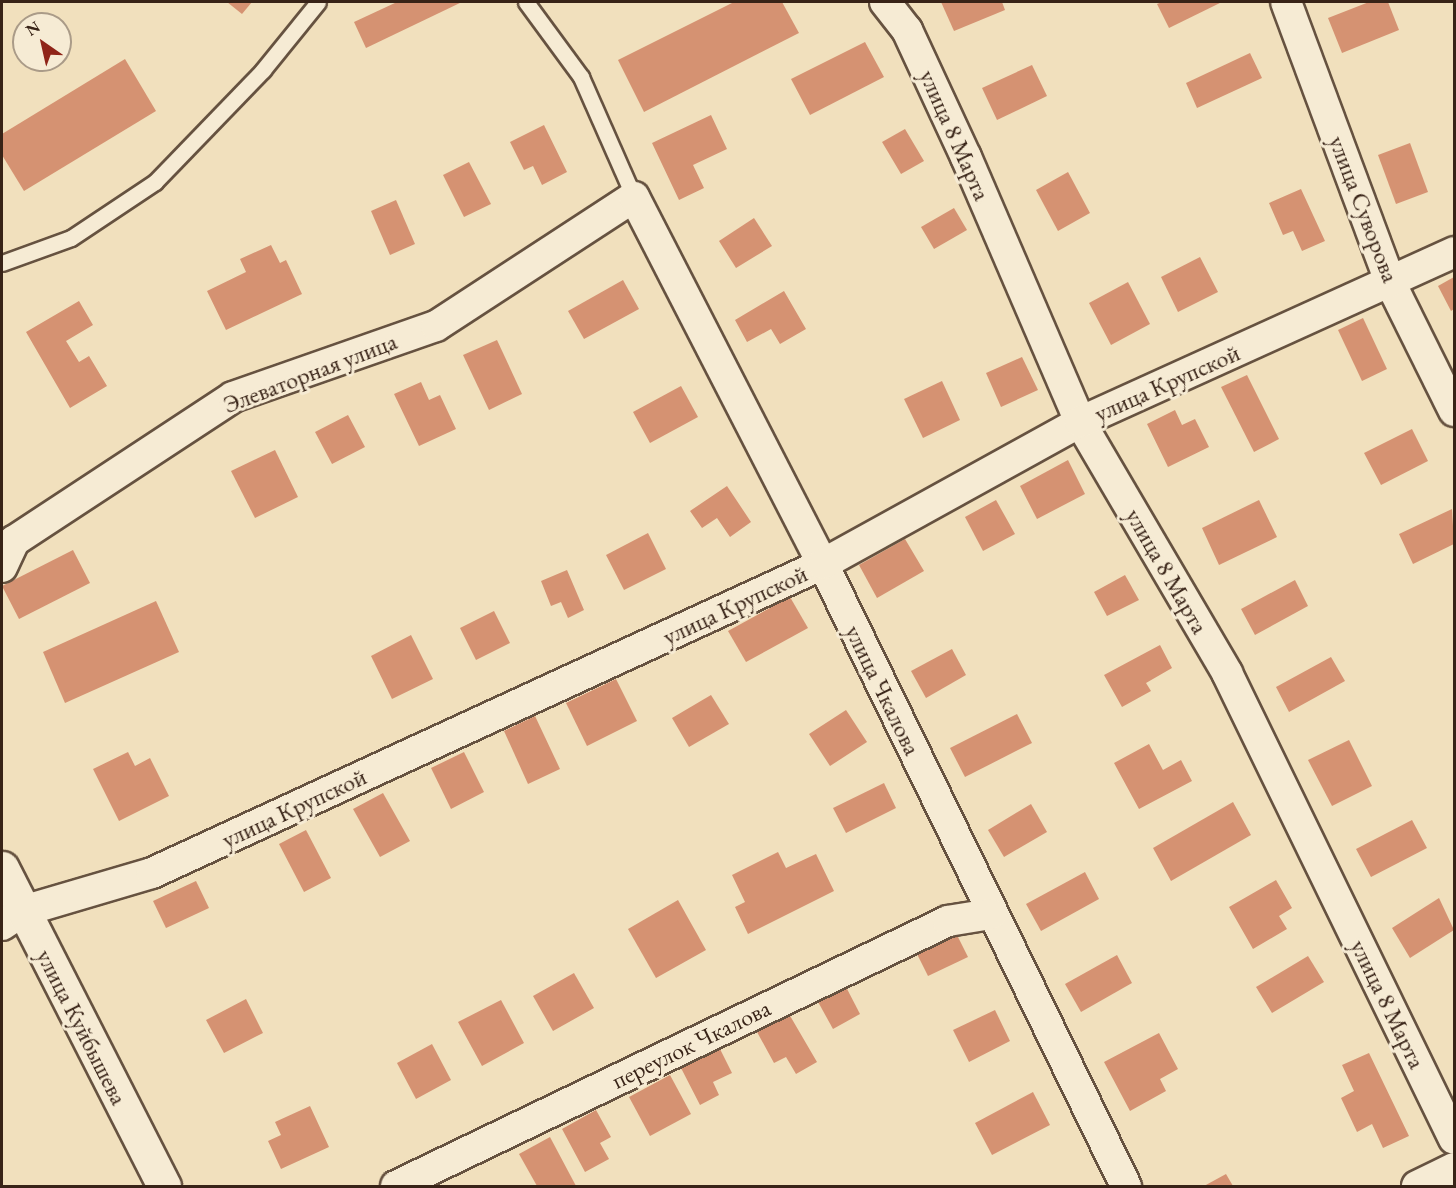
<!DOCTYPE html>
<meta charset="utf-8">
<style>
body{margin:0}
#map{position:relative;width:1456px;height:1188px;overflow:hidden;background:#f1e0bd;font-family:"EB Garamond",serif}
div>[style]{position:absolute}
.building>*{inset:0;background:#d59272}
.roads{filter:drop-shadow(2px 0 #665240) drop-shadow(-2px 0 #665240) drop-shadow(0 2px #665240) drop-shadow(0 -2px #665240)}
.service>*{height:15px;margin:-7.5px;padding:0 7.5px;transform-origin:7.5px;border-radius:7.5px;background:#f6ebd4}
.minor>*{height:30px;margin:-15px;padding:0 15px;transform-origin:15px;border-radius:15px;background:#f6ebd4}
.tertiary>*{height:33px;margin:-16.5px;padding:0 16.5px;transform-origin:16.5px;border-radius:16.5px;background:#f6ebd4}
span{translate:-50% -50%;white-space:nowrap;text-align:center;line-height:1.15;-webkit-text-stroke:6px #f6ebd4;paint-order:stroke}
.street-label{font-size:24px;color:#382317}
.frame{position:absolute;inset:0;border:3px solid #382317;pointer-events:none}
.north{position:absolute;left:12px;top:12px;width:60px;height:60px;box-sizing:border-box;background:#f6ebd4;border:2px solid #aa9b88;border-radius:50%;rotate:326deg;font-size:16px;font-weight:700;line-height:24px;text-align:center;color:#382317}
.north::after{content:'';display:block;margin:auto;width:21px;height:27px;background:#8f2418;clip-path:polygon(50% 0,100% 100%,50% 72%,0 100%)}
</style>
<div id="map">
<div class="building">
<div style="clip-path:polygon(227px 2px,252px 2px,242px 14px)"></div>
<div style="clip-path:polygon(397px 2px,462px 2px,366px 48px,354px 22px)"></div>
<div style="clip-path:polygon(734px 2px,782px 2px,799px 33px,644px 112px,618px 60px)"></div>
<div style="clip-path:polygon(941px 2px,1002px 2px,1005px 10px,954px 31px)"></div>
<div style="clip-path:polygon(1162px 2px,1222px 2px,1169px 28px,1157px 4px)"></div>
<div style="clip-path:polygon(1369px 2px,1388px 2px,1399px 30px,1342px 53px,1328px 18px)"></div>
<div style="clip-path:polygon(865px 42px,884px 77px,810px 115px,791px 79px)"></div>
<div style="clip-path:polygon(1250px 53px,1262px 78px,1197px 108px,1186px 83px)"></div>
<div style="clip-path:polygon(125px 59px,156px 111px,24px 191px,2px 155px,2px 134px)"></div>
<div style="clip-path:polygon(1032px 65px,1047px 96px,997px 120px,982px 88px)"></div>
<div style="clip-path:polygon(711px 115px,727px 149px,693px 165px,704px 188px,679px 200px,652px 143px)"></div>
<div style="clip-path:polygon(544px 125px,567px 172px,542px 185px,533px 166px,524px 170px,510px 142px)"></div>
<div style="clip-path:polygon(905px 129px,924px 161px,901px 174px,882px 142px)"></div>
<div style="clip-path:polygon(1410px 143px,1428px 192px,1396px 204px,1378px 155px)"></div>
<div style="clip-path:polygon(469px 162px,491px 204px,464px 217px,443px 175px)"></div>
<div style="clip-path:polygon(1068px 172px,1090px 213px,1058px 231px,1036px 190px)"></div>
<div style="clip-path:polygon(1301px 189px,1325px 241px,1302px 251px,1293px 231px,1283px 235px,1269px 203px)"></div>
<div style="clip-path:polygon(396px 200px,415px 244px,390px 255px,371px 211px)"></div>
<div style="clip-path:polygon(954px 208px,967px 230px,934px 249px,921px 227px)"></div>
<div style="clip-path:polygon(754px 218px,772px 246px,736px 268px,719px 241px)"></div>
<div style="clip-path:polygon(271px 245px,280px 263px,286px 260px,302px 294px,226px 330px,207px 291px,246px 272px,240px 259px)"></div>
<div style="clip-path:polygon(1200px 257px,1218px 292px,1178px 312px,1161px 277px)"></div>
<div style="clip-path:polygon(1454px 277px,1454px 309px,1451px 311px,1438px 286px)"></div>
<div style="clip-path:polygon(623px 280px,639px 309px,584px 339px,568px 311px)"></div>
<div style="clip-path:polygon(1128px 282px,1150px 324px,1111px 345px,1089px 303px)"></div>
<div style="clip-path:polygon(784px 291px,806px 329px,780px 344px,771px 329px,747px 342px,735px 320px)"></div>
<div style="clip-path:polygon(79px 301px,93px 325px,66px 341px,79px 362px,89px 356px,107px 386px,70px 408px,26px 332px)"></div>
<div style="clip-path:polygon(1363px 318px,1387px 369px,1362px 381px,1338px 330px)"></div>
<div style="clip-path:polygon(497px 340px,522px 394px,489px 410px,463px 355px)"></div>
<div style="clip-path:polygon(1022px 357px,1038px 390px,1001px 407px,986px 373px)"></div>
<div style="clip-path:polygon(1247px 375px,1279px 439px,1254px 452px,1221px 387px)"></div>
<div style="clip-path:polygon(942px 381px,960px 420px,923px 438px,904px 399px)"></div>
<div style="clip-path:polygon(421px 382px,429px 400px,440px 395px,456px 429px,419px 446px,394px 394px)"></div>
<div style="clip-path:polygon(681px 386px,698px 417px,650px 443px,633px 412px)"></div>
<div style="clip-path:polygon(1175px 410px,1182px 425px,1195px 419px,1209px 447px,1168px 467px,1147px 424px)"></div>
<div style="clip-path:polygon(348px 415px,365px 447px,332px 464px,315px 432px)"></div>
<div style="clip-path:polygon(1412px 429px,1428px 461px,1381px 485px,1364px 453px)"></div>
<div style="clip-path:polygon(275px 450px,298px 497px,255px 518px,231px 471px)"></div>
<div style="clip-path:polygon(1068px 460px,1085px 494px,1037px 519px,1020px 486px)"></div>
<div style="clip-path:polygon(727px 486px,751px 522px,730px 537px,717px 518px,702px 528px,690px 511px)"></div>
<div style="clip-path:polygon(996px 500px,1015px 534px,983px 551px,965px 517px)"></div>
<div style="clip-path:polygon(1259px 500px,1277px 537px,1219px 565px,1202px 528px)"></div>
<div style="clip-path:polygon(1452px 509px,1454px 544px,1413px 564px,1399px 534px)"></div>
<div style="clip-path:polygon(648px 533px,666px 569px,624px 590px,606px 555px)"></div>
<div style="clip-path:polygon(905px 539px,924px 571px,877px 598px,859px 565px)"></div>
<div style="clip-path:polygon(73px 550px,90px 583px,19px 619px,2px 586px)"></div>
<div style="clip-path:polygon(567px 570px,584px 610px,568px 618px,561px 602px,551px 606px,541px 581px)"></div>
<div style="clip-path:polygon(1125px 575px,1139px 600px,1107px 616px,1094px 592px)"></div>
<div style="clip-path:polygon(1295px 580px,1308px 606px,1255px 635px,1241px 609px)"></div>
<div style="clip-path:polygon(790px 597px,808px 628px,746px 662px,728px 631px)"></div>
<div style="clip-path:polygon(156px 601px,179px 652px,65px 703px,43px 652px)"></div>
<div style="clip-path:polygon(494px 611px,510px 643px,476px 660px,460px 628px)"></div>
<div style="clip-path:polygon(411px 635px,433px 679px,392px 699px,371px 656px)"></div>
<div style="clip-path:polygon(1160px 645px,1172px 668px,1146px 683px,1151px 691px,1122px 707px,1104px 675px)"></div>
<div style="clip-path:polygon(952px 649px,966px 675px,926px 698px,911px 671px)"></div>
<div style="clip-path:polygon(1331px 657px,1345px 681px,1289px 712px,1276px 687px)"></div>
<div style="clip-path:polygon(616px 679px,637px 721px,587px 746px,566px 703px)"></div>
<div style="clip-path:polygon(711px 695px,729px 724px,689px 747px,672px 718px)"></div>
<div style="clip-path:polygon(846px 710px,867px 742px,830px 766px,809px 734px)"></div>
<div style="clip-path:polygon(1017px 714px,1032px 743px,965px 777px,950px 748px)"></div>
<div style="clip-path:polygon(535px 716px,560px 769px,528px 784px,504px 731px)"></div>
<div style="clip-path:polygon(1349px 740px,1372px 786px,1332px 806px,1308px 760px)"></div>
<div style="clip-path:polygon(1149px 744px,1163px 770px,1181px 760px,1192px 781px,1139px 809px,1114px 763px)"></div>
<div style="clip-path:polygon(128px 752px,135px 766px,150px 758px,169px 796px,119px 821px,93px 769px)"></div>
<div style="clip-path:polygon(464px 752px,484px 792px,451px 809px,431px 768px)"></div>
<div style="clip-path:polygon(884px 783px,896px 808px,846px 833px,833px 808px)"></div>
<div style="clip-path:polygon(383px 793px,410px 841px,380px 857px,353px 809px)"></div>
<div style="clip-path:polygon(1233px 802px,1251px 835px,1171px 881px,1153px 848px)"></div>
<div style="clip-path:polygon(1031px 804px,1047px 832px,1004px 857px,988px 830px)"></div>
<div style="clip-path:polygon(1412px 820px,1427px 848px,1371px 877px,1356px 849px)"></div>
<div style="clip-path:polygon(306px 830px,331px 878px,304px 892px,279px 844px)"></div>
<div style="clip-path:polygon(778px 852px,786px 868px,816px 854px,834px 891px,748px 934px,735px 907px,745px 902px,732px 875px)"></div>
<div style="clip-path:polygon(1085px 872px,1099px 899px,1041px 931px,1026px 904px)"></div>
<div style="clip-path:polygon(1276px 880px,1292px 908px,1279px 916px,1287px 929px,1253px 949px,1229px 907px)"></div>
<div style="clip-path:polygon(196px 881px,209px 908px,166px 928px,153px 901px)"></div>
<div style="clip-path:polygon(1439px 898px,1454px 930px,1410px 958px,1392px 928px)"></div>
<div style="clip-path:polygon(678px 900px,706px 950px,656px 978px,628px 929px)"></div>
<div style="clip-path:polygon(954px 929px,968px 957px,928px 976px,914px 948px)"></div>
<div style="clip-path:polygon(1117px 955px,1132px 983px,1081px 1012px,1065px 984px)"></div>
<div style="clip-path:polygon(1308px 956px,1324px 982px,1272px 1013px,1256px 987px)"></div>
<div style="clip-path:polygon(574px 973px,594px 1008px,553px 1031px,533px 996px)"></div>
<div style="clip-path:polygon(845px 985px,860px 1014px,833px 1029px,817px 1000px)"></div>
<div style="clip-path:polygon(246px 999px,263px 1033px,224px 1053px,206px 1020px)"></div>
<div style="clip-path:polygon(501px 1000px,524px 1043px,482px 1066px,458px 1022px)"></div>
<div style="clip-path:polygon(995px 1010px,1010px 1041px,969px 1062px,953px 1030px)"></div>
<div style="clip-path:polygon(789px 1014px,817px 1062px,796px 1074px,786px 1057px,774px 1063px,757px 1032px)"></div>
<div style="clip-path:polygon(1159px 1033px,1178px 1069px,1160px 1079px,1166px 1091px,1130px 1111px,1104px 1062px)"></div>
<div style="clip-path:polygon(432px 1044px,451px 1080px,416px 1099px,397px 1063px)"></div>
<div style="clip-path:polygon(720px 1049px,732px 1073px,713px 1082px,719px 1095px,700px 1105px,681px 1068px)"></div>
<div style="clip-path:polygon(1369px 1053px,1409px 1136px,1383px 1148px,1372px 1124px,1357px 1132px,1341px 1098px,1354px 1091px,1342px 1065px)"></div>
<div style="clip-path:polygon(670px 1075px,691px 1114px,650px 1136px,629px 1097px)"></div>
<div style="clip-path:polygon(1033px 1092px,1050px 1125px,992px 1155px,975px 1123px)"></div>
<div style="clip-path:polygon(310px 1106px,329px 1147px,281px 1169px,268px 1141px,281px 1135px,275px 1122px)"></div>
<div style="clip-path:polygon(596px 1110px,611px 1137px,600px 1143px,609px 1159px,585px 1172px,562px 1129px)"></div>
<div style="clip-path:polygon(550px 1137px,576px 1186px,537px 1186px,519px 1154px)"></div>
<div style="clip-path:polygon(1226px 1174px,1233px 1186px,1204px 1186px)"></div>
</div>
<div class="roads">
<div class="service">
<div style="left:526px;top:2px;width:93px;rotate:53.7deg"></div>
<div style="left:581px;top:77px;width:131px;rotate:66.2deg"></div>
<div style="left:2px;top:263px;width:73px;rotate:-19.9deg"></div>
<div style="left:71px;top:238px;width:101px;rotate:-33.7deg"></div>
<div style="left:155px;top:182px;width:156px;rotate:-46deg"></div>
<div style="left:263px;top:70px;width:87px;rotate:-51deg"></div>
</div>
<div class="minor">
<div style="left:885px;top:2px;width:36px;rotate:52deg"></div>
<div style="left:907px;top:30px;width:140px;rotate:65.1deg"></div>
<div style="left:966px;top:157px;width:288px;rotate:66.7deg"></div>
<div style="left:1080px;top:422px;width:291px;rotate:59.6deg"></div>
<div style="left:1227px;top:673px;width:518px;rotate:64.03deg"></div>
<div style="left:1286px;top:2px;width:299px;rotate:69.6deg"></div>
<div style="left:1390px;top:282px;width:144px;rotate:63.6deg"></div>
<div style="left:2px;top:567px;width:29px;rotate:-65deg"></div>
<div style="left:14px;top:541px;width:262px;rotate:-33.3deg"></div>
<div style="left:233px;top:397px;width:215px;rotate:-19.3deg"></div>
<div style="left:436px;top:326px;width:236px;rotate:-33.1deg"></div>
<div style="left:634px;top:197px;width:413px;rotate:62.8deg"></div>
<div style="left:823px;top:564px;width:692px;rotate:64.03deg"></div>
<div style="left:2px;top:925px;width:25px;rotate:-34deg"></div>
<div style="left:23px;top:911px;width:134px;rotate:-16.4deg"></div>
<div style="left:152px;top:873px;width:739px;rotate:-24.73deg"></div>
<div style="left:823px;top:564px;width:294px;rotate:-28.9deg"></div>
<div style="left:1080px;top:422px;width:411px;rotate:-24.4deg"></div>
<div style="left:396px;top:1186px;width:612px;rotate:-25.64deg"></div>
<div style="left:948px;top:921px;width:44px;rotate:-9.2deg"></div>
<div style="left:1417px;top:1186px;width:41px;rotate:-25.9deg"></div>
</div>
<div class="tertiary">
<div style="left:2px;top:868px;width:357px;rotate:63deg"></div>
</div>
</div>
<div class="street-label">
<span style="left:955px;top:135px;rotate:66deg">улица 8 Марта</span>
<span style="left:1364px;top:209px;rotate:69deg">улица Суворова</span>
<span style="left:310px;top:373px;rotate:-21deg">Элеваторная улица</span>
<span style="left:1167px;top:383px;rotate:-24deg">улица Крупской</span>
<span style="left:1167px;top:571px;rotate:60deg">улица 8 Марта</span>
<span style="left:735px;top:605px;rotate:-25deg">улица Крупской</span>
<span style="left:883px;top:690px;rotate:64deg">улица Чкалова</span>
<span style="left:294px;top:808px;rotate:-25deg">улица Крупской</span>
<span style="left:1388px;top:1004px;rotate:64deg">улица 8 Марта</span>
<span style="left:82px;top:1027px;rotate:63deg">улица Куйбышева</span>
<span style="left:691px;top:1044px;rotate:-26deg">переулок Чкалова</span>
</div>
<div class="frame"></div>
<div class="north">N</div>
</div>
